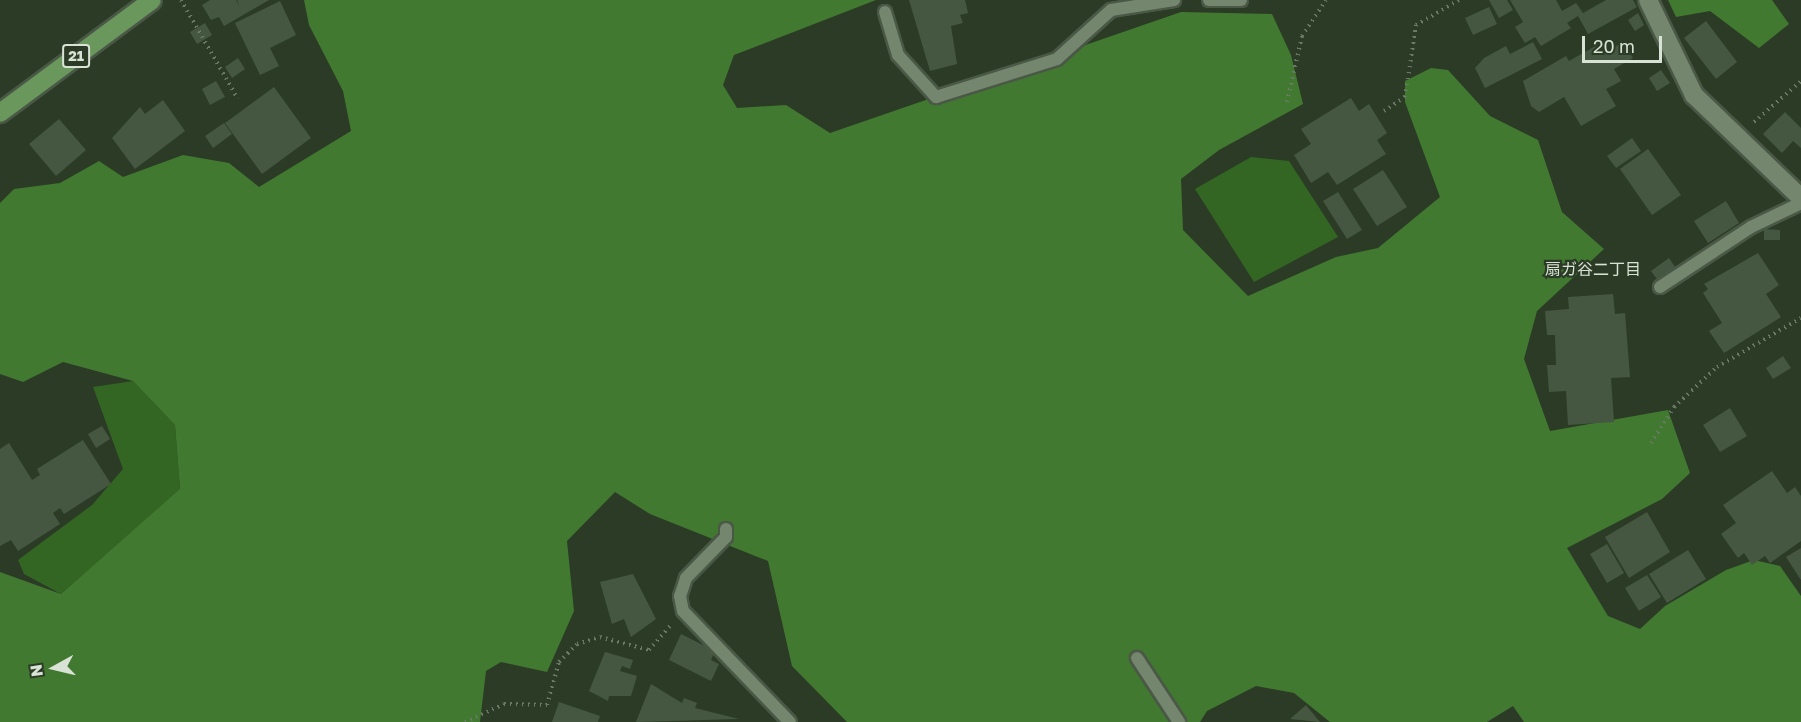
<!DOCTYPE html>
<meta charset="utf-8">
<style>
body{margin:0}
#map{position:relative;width:1801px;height:722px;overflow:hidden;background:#2b3b26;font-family:"Golos Text","Noto Sans JP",sans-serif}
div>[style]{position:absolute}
.green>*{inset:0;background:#346623}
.forest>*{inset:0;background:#427931}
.building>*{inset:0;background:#465741}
.path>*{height:4px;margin-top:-2px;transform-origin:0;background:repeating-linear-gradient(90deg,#6b7967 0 1.5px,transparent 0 6px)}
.roads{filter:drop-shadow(2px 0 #4a5846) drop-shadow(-2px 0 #4a5846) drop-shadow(0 2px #4a5846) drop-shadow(0 -2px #4a5846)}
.lane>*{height:12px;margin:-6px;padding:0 6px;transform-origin:6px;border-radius:6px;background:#74866e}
.street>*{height:18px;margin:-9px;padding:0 9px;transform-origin:9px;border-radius:9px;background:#74866e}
.primary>*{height:18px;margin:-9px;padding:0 9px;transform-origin:9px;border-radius:9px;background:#6a975c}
span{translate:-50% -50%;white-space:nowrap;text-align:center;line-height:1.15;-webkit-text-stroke:4.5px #2b3b26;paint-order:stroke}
.shield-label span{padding:2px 4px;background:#2b3b26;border:2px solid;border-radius:4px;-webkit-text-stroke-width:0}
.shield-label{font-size:14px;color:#d8e2d5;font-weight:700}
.neighbourhood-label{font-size:16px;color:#d8e2d5}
.north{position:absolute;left:24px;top:638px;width:60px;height:60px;-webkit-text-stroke:4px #2b3b26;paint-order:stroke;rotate:262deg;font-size:16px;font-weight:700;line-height:24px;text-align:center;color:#d8e2d5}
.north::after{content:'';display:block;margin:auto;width:21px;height:27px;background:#d8e2d5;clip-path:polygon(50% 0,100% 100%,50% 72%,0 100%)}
.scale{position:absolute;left:1582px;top:36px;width:80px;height:27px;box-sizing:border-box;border:3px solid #d8e2d5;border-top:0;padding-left:8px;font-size:18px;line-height:21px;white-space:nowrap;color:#d8e2d5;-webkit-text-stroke:4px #2b3b26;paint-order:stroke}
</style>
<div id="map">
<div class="green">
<div style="clip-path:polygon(1251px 157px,1289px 161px,1338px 237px,1254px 282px,1195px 189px)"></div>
<div style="clip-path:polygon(133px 381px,175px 425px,180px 490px,61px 594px,24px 574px,18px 560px,92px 505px,123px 469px,93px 387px)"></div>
</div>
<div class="forest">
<div style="clip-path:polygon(304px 0,876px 0,734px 55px,723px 85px,737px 108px,786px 105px,830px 133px,1181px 12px,1272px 14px,1291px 55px,1303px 104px,1219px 150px,1181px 179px,1183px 230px,1248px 296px,1336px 257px,1378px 248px,1440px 197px,1405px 102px,1405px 81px,1431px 68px,1448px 70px,1490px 116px,1538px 140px,1562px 212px,1604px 249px,1537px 311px,1524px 359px,1550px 431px,1668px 410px,1690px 473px,1662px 499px,1567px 548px,1608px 616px,1640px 629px,1665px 606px,1726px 570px,1754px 560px,1780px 566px,1801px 596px,1801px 722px,1524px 722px,1513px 706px,1487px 722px,1330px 722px,1294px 693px,1256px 686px,1207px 711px,1200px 722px,847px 722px,792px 666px,768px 561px,650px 514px,615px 492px,567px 541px,574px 611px,547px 672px,501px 662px,486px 671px,480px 722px,0 722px,0 572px,61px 594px,180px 489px,175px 425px,133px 381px,63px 362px,23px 382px,0 374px,0 203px,14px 189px,60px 183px,99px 161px,123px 177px,183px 155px,229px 163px,259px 187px,351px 131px,343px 91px,309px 25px)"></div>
<div style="clip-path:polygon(1668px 0,1772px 0,1789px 24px,1759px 48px,1710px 11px,1676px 17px)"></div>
</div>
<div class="building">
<div style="clip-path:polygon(210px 0,236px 0,239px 6px,237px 0,269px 0,224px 26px,219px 17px,211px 20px,202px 5px)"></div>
<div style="clip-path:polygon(909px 0,965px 0,968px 13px,960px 15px,963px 23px,951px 26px,957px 64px,930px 71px)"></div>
<div style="clip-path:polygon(1489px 0,1507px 0,1513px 10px,1499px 18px)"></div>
<div style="clip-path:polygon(1510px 0,1556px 0,1562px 11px,1576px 3px,1583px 13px,1606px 0,1633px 0,1637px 7px,1588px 34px,1578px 16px,1567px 23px,1571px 28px,1541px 46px,1535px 37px,1525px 43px,1515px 27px,1523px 22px)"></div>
<div style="clip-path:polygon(280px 1px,296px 35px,270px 48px,279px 66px,260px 75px,235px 23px)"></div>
<div style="clip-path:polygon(1489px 7px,1497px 24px,1473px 35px,1465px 18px)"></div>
<div style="clip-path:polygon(1638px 13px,1644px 25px,1635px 31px,1628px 20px)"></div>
<div style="clip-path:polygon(1706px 21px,1737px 62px,1716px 79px,1684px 38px)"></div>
<div style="clip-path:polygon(205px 23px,212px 35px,197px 44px,190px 32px)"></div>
<div style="clip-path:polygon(1533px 42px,1542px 59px,1485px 88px,1475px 68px,1484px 58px,1506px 46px,1510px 54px)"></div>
<div style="clip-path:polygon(1623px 42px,1633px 58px,1614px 69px,1621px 81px,1606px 89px,1616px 106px,1581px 126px,1564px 97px,1539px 112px,1531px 106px,1523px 81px,1566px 56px,1569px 61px,1599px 44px,1604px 53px)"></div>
<div style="clip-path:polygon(238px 58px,245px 69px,232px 78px,225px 67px)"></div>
<div style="clip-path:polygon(1661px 70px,1670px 83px,1657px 91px,1649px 78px)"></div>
<div style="clip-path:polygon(216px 81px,225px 97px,210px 105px,202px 89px)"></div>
<div style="clip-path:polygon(274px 87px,311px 138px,262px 174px,225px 123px)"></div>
<div style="clip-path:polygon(1351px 98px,1359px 111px,1369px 104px,1387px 133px,1377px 140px,1386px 154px,1337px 185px,1328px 172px,1311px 183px,1294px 155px,1311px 144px,1301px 129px)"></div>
<div style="clip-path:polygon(163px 100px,185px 131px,135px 169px,112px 138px,140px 107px,145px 114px)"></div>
<div style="clip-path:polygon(1785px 112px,1801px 128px,1801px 148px,1793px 141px,1782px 153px,1763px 134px)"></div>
<div style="clip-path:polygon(59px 119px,86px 150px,56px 176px,29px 144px)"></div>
<div style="clip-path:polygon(224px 123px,232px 134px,213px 148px,205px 136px)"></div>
<div style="clip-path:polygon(1632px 138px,1641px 151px,1616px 168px,1607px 156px)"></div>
<div style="clip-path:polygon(1648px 149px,1681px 195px,1652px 215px,1620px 169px)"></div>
<div style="clip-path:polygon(1383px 170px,1407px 207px,1377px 226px,1353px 189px)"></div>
<div style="clip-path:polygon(1338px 192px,1362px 230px,1347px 239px,1323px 201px)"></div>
<div style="clip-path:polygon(1726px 201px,1739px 223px,1708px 243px,1694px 221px)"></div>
<div style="clip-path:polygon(1764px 229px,1780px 230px,1780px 240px,1764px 240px)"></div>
<div style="clip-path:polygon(1758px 253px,1779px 285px,1766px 294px,1781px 317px,1724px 353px,1709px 331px,1722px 323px,1703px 293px,1708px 289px,1704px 284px)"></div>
<div style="clip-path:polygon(1669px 258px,1675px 267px,1657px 279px,1651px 271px)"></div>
<div style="clip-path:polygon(1613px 294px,1615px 314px,1625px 313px,1630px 377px,1611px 378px,1614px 422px,1568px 425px,1566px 391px,1549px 392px,1547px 365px,1556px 365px,1555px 335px,1547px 335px,1545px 311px,1569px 309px,1568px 297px)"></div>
<div style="clip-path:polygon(1783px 356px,1791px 368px,1773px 379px,1766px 368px)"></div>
<div style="clip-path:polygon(1730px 408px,1747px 436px,1720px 452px,1703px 425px)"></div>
<div style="clip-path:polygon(102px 426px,110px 439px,96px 448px,88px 434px)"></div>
<div style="clip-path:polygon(83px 440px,111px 484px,64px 514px,60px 508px,53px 513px,60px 524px,18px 551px,11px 540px,0 546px,0 449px,9px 443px,32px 480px,40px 475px,37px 469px)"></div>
<div style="clip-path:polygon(1772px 471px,1787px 493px,1795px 487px,1801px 496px,1801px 541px,1770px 563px,1765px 556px,1752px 565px,1744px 553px,1738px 558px,1721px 534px,1736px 523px,1723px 505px)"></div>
<div style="clip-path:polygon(1647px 512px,1670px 552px,1629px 578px,1605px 537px)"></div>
<div style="clip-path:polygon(1607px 544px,1624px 573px,1607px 583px,1590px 554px)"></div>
<div style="clip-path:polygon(1801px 548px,1801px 580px,1786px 557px)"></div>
<div style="clip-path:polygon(1688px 550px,1706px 579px,1667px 603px,1649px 574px)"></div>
<div style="clip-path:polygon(633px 574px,656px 619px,631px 637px,624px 619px,612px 624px,600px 582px)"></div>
<div style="clip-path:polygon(1647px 575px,1661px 597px,1639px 611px,1625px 588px)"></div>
<div style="clip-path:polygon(681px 634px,715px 651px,711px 660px,719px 664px,711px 681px,669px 660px)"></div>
<div style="clip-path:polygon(605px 652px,633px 660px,630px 669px,622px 666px,620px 671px,637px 676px,631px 696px,609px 696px,608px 701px,589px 691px)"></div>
<div style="clip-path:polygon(651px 684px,682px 703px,684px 698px,697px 703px,695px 708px,739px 719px,636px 722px)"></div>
<div style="clip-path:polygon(559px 702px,600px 716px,598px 722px,552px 722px)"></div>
<div style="clip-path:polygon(1306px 705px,1320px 722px,1290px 719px)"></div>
</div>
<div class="path">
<div style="left:181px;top:0;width:114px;rotate:60.1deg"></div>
<div style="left:1287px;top:102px;width:68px;rotate:-77.2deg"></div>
<div style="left:1302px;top:36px;width:43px;rotate:-56.3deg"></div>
<div style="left:1384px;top:111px;width:25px;rotate:-34deg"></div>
<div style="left:1405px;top:97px;width:73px;rotate:-81.3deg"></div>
<div style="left:1416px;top:25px;width:50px;rotate:-30.2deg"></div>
<div style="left:1754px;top:122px;width:62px;rotate:-41.1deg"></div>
<div style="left:1651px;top:443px;width:43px;rotate:-57.4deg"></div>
<div style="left:1674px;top:407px;width:59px;rotate:-42.9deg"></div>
<div style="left:1717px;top:367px;width:97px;rotate:-30.3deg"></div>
<div style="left:465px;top:722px;width:43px;rotate:-24.8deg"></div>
<div style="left:504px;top:704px;width:43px;rotate:1.3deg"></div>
<div style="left:547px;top:705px;width:45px;rotate:-74.4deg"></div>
<div style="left:559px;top:662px;width:25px;rotate:-45deg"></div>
<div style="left:577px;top:644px;width:24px;rotate:-17deg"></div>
<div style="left:600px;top:637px;width:51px;rotate:14.9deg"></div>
<div style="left:649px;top:650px;width:33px;rotate:-49deg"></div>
</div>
<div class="roads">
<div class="lane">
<div style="left:1209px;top:0;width:32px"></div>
<div style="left:885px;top:12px;width:45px;rotate:73.2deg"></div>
<div style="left:898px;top:55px;width:57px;rotate:47.9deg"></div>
<div style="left:936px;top:97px;width:127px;rotate:-17.4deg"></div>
<div style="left:1057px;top:59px;width:73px;rotate:-42.2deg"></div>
<div style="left:1111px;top:10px;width:64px;rotate:-9deg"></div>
<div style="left:1660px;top:287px;width:109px;rotate:-33.4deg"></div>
<div style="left:1751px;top:227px;width:55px;rotate:-25.6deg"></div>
<div style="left:726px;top:529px;width:8px;rotate:90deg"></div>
<div style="left:726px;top:537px;width:57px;rotate:134.3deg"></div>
<div style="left:686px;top:578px;width:19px;rotate:108deg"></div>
<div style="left:680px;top:596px;width:15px;rotate:79deg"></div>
<div style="left:683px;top:611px;width:154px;rotate:46.1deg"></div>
<div style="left:1137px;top:658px;width:77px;rotate:56.7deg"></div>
</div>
<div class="street">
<div style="left:1648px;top:0;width:106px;rotate:64.2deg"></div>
<div style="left:1694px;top:95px;width:149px;rotate:43.9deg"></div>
</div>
<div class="primary">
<div style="left:0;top:113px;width:189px;rotate:-36.6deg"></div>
</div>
</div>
<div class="shield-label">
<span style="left:76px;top:56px">21</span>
</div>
<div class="neighbourhood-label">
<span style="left:1593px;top:269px">扇ガ谷二丁目</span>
</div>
<div class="north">N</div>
<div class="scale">20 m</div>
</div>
